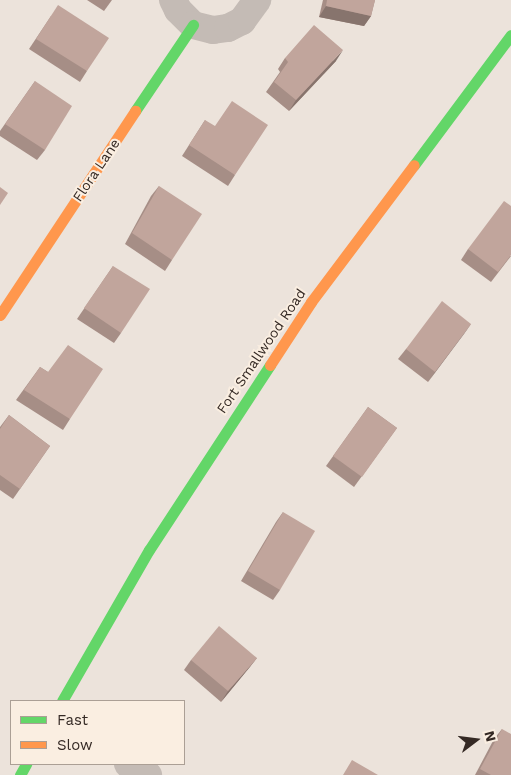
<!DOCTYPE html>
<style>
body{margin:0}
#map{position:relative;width:511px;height:775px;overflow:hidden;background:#ece3db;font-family:"Work Sans",sans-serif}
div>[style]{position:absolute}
.street>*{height:28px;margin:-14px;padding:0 14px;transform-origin:14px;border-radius:14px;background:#c4bbb5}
.fast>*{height:11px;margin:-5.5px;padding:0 5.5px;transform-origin:5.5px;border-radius:5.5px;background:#63d668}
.slow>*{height:11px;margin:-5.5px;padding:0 5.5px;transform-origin:5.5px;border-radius:5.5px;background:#ff974d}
.wall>*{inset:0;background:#a68e86}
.shaded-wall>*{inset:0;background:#87746d}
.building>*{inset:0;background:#c1a59c}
span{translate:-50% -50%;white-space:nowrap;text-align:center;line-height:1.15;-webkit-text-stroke:4px #faeee1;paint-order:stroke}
.street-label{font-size:14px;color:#342924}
.legend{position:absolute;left:10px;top:700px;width:175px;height:65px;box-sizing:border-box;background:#faeee1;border:1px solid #ab9f95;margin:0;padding:6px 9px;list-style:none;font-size:15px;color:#342924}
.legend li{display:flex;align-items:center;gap:10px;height:25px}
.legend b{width:25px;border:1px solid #ab9f95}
.north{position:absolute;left:451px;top:715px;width:50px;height:50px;-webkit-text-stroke:4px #faeee1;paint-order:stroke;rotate:75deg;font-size:14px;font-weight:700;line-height:20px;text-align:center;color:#342924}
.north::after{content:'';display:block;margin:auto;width:18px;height:22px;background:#342924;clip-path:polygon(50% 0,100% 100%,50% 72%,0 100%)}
</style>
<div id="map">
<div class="street">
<div style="left:173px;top:0;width:11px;rotate:63deg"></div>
<div style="left:178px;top:10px;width:21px;rotate:45deg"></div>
<div style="left:193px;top:25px;width:21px;rotate:14deg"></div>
<div style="left:213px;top:30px;width:15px;rotate:-8deg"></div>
<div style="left:228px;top:28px;width:16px;rotate:-27deg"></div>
<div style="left:242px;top:21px;width:26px;rotate:-54deg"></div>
<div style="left:128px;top:764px;width:23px;rotate:29deg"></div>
</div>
<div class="fast">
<div style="left:135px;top:111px;width:104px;rotate:-56deg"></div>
<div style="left:414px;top:165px;width:162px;rotate:-53.3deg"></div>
<div style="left:62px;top:701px;width:174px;rotate:-60.1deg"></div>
<div style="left:149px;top:550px;width:221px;rotate:-56.8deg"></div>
<div style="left:20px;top:775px;width:13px;rotate:-61deg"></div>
</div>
<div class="slow">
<div style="left:0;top:315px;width:245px;rotate:-56.5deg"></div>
<div style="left:270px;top:365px;width:75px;rotate:-56.9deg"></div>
<div style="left:311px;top:302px;width:171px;rotate:-53.1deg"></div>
</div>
<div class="wall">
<div style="clip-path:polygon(87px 0,112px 0,104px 11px)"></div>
<div style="clip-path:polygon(323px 0,375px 0,371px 16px,364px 26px,319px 17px)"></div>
<div style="clip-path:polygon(51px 16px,87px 71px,80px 82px,29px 49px)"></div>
<div style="clip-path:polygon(285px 58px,336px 61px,289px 111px,266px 92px,280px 72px,278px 69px)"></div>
<div style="clip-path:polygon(35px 81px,45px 150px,37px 160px,0 136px,0 131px)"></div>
<div style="clip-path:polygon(205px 120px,235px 175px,228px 186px,182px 156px)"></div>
<div style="clip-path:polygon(159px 186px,172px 260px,165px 271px,125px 244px,151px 196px)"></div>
<div style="clip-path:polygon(468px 249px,511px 256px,491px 282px,461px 260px)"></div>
<div style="clip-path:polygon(113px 266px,121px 333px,114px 343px,77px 319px)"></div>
<div style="clip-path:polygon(471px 324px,428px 382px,398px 359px,406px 349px)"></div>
<div style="clip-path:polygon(40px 367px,48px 372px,70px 419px,63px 430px,16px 400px)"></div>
<div style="clip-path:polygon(368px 407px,397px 428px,354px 487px,326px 466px)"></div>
<div style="clip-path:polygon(9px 415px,50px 446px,13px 499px,0 490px,0 427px)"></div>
<div style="clip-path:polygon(283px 512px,280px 590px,273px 600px,241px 581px,276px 522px)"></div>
<div style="clip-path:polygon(257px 658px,249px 668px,221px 702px,184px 670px,191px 660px)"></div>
<div style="clip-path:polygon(502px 729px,511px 775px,475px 775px,494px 739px)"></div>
</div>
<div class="shaded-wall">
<div style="clip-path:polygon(326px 6px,371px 16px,364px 26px,319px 17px)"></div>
<div style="clip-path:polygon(343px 50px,336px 61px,289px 111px,296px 100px)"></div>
<div style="clip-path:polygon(471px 324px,464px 334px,428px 382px,435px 372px)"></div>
<div style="clip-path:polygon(257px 658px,249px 668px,221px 702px,228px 691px)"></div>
</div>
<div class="building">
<div style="clip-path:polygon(327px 0,375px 0,371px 16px,326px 6px)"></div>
<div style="clip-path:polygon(58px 5px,109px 38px,87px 71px,36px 39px)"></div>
<div style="clip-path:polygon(314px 25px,343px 50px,296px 100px,274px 82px,288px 62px,285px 58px)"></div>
<div style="clip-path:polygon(35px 81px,72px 106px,45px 150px,5px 124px)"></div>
<div style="clip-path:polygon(232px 101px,268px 125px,235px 175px,189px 145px,205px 120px,215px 126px)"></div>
<div style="clip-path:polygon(159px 186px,202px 214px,172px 260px,132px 233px)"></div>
<div style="clip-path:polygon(0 187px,8px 193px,0 205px)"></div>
<div style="clip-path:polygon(504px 201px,511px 206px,511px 255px,498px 272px,468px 249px)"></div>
<div style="clip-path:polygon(113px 266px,150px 289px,121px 333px,84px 308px)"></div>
<div style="clip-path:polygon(442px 301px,471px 324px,435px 372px,406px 349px)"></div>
<div style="clip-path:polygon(68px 345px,103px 369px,70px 419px,24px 390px,40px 367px,48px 372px)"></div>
<div style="clip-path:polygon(368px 407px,397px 428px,362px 477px,333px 456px)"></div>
<div style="clip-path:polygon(9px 415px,50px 446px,20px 489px,0 475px,0 429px)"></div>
<div style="clip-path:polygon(283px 512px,315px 531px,280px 590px,248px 571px)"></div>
<div style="clip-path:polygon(219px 626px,257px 658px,228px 691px,191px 660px)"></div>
<div style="clip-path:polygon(502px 729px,511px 734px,511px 775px,491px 775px,480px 769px)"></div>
<div style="clip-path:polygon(352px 760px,378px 775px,343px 775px)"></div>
</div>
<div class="street-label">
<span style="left:96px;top:170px;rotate:-56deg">Flora Lane</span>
<span style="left:261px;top:351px;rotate:-56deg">Fort Smallwood Road</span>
</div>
<ul class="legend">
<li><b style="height:6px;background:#63d668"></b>Fast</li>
<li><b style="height:6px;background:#ff974d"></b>Slow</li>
</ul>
<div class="north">N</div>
</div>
